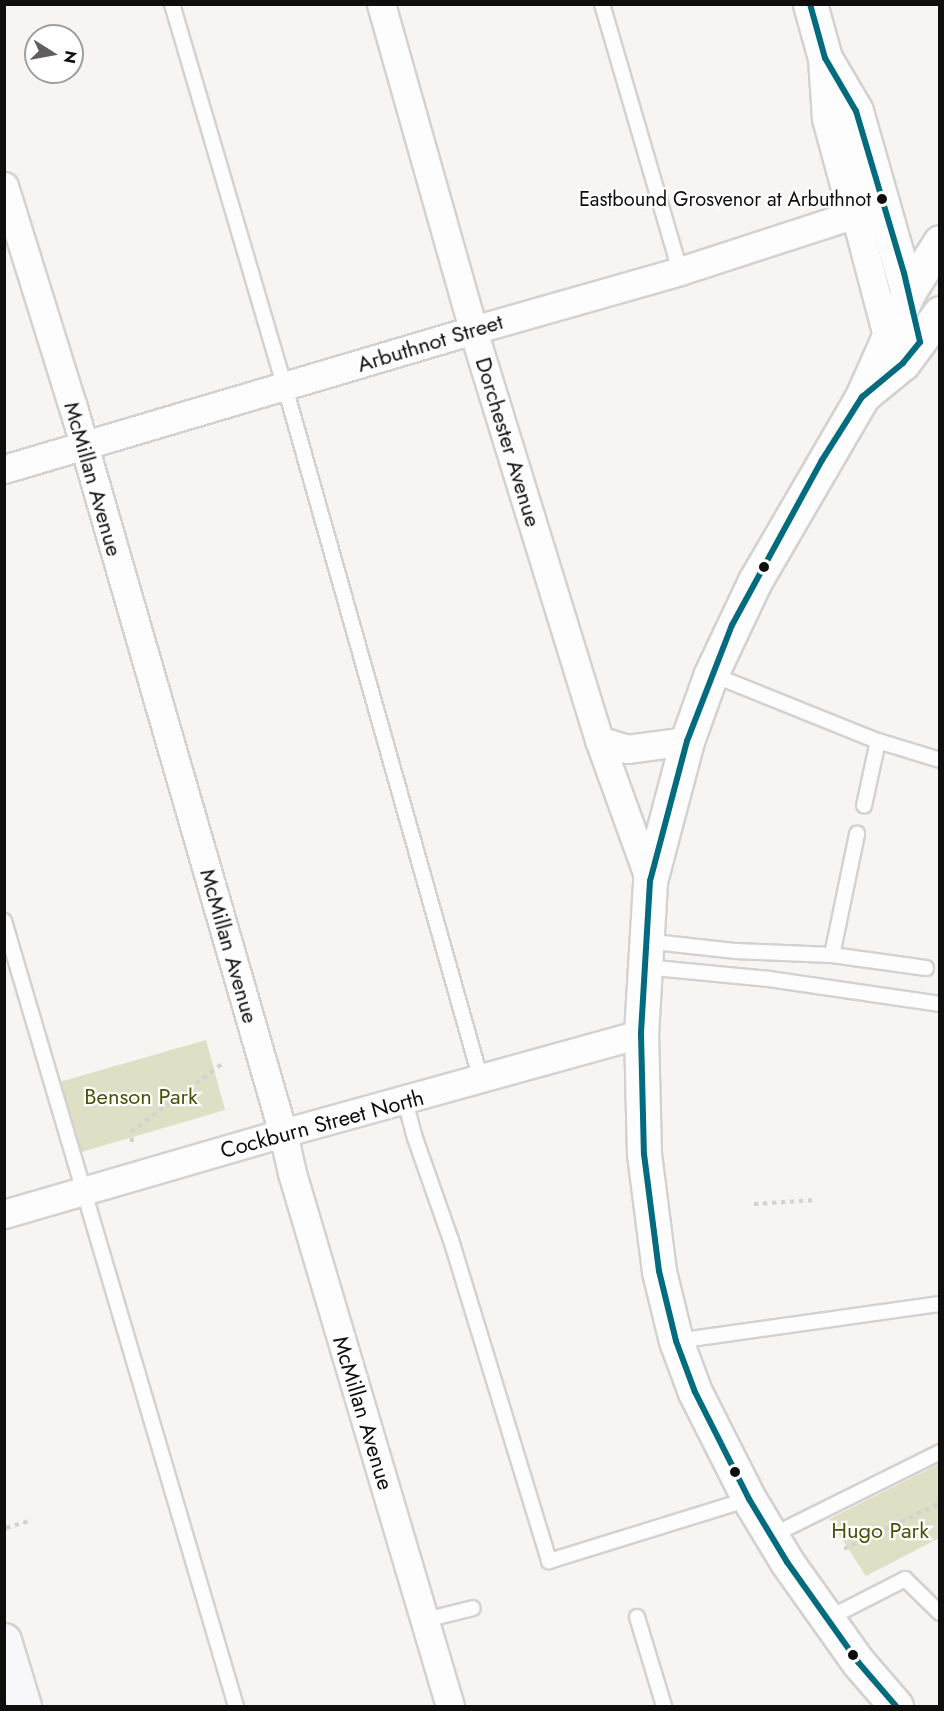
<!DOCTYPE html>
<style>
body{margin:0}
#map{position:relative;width:944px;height:1711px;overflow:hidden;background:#f7f4f2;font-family:Jost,sans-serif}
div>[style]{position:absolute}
.green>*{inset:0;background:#dedfc4}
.path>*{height:4px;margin-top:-2px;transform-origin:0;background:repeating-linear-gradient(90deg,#d3d2d1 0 4.5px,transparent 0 9px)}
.roads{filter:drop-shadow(2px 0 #d4d2d1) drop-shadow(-2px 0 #d4d2d1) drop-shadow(0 2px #d4d2d1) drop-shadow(0 -2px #d4d2d1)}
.service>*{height:14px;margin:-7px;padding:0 7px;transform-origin:7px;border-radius:7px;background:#fefdfd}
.minor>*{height:27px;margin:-13.5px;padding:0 13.5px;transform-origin:13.5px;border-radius:13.5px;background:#fefdfd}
.tertiary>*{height:33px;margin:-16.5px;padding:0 16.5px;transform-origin:16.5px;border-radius:16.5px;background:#fefdfd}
.secondary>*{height:33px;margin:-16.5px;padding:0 16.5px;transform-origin:16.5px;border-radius:16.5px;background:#f8f8fa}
.bus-1>*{height:6px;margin:-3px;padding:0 3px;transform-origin:3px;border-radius:3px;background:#026c7e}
.dots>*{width:16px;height:16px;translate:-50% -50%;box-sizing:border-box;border:3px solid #fff;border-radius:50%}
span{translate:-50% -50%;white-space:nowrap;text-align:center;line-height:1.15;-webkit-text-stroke:4.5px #fff;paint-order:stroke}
.bus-label{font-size:20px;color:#100e0d}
.right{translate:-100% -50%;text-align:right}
.street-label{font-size:22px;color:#100e0d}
.park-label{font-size:22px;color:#4e500a}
.frame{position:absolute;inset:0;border:6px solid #100e0d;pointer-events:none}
.north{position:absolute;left:24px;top:24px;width:60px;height:60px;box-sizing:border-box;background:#fff;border:2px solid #9f9f9e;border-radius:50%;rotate:101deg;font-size:16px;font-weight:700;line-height:24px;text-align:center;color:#100e0d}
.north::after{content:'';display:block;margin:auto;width:21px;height:27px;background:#615e5d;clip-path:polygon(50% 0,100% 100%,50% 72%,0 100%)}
</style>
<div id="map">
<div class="green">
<div style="clip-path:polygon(206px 1040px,225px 1110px,78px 1153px,56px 1083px)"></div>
<div style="clip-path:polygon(939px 1464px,939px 1538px,866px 1576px,829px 1519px)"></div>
</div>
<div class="path">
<div style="left:132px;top:1142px;width:10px;rotate:-96deg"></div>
<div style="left:131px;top:1132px;width:114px;rotate:-36.8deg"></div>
<div style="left:754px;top:1204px;width:60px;rotate:-3.8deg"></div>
<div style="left:6px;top:1528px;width:27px;rotate:-17deg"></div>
<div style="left:844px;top:1549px;width:106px;rotate:-25.6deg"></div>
</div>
<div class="roads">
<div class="service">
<div style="left:172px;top:4px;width:399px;rotate:73.6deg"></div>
<div style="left:285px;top:387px;width:720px;rotate:74.21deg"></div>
<div style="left:602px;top:4px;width:278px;rotate:73.7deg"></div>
<div style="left:711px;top:674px;width:180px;rotate:21.9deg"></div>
<div style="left:878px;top:741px;width:66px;rotate:102.2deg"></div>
<div style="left:878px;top:741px;width:65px;rotate:17deg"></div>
<div style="left:4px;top:921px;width:819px;rotate:73.54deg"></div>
<div style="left:645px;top:941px;width:92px;rotate:6.3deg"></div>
<div style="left:736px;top:951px;width:96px;rotate:2.4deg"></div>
<div style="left:832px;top:955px;width:124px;rotate:-78.3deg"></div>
<div style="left:832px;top:955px;width:95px;rotate:7.9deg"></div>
<div style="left:644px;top:967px;width:126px;rotate:5.5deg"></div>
<div style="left:769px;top:979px;width:173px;rotate:8.3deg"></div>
<div style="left:405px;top:1101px;width:38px;rotate:75deg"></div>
<div style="left:415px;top:1138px;width:108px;rotate:70.6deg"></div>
<div style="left:451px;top:1240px;width:336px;rotate:73deg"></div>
<div style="left:549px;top:1561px;width:209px;rotate:-17.2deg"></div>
<div style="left:676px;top:1341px;width:267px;rotate:-8deg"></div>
<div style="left:771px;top:1536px;width:189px;rotate:-26.4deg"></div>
<div style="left:637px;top:1617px;width:93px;rotate:73.1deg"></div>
<div style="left:827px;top:1619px;width:88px;rotate:-27.1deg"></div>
<div style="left:905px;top:1579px;width:49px;rotate:44.2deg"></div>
<div style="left:425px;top:1620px;width:49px;rotate:-14deg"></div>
</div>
<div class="minor">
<div style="left:381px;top:4px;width:339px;rotate:74.2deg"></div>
<div style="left:473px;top:330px;width:429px;rotate:72.9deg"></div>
<div style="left:599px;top:740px;width:150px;rotate:70.1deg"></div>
<div style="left:4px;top:186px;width:232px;rotate:72.7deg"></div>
<div style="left:73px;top:407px;width:756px;rotate:73.87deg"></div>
<div style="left:283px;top:1133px;width:41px;rotate:77.3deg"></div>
<div style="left:292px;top:1173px;width:556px;rotate:73.49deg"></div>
<div style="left:4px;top:469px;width:489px;rotate:-16.5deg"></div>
<div style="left:473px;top:330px;width:215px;rotate:-15.9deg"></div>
<div style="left:680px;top:271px;width:184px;rotate:-18deg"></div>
<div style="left:855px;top:214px;width:126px;rotate:75.3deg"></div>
<div style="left:599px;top:740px;width:29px;rotate:18deg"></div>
<div style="left:627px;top:749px;width:61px;rotate:-7.6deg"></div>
<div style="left:4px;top:1214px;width:291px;rotate:-16.2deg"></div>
<div style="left:283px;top:1133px;width:371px;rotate:-15.5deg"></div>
</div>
<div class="tertiary">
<div style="left:810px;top:4px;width:56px;rotate:74.5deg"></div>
<div style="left:825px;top:58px;width:60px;rotate:86.2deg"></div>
<div style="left:829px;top:118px;width:99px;rotate:74.8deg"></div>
<div style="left:825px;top:58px;width:61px;rotate:59.7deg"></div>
<div style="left:856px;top:111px;width:189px;rotate:74.1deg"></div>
<div style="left:865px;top:394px;width:49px;rotate:-39.2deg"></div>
<div style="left:903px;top:363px;width:62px;rotate:-53.5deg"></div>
<div style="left:896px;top:1706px;width:58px;rotate:-130.8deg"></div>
<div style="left:858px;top:1662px;width:123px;rotate:-125.4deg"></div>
<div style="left:787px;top:1562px;width:74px;rotate:-121.1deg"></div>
<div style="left:749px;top:1499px;width:120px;rotate:-116.8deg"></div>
<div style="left:695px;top:1392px;width:54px;rotate:-110.4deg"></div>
<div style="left:676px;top:1341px;width:72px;rotate:-103.7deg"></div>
<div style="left:659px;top:1271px;width:118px;rotate:-97.3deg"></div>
<div style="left:644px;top:1154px;width:120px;rotate:-91.4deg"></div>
<div style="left:641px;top:1034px;width:153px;rotate:-86.6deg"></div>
<div style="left:650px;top:881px;width:145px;rotate:-75.2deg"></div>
<div style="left:687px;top:741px;width:71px;rotate:-70.3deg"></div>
<div style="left:711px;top:674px;width:103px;rotate:-64.7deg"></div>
<div style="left:755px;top:581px;width:213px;rotate:-59.8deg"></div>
<div style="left:862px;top:397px;width:114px;rotate:-66.1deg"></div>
<div style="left:908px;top:293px;width:60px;rotate:-57.9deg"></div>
</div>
<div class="secondary">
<div style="left:4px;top:1640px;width:69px;rotate:73.1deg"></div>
</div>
</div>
<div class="bus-1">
<div style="left:810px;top:4px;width:56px;rotate:74.5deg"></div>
<div style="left:825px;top:58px;width:61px;rotate:59.7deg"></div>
<div style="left:856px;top:111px;width:169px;rotate:73.5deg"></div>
<div style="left:904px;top:273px;width:71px;rotate:76.9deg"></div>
<div style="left:920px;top:342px;width:27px;rotate:129deg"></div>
<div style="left:903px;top:363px;width:53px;rotate:140.3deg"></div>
<div style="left:862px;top:397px;width:75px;rotate:122.4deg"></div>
<div style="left:822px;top:460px;width:188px;rotate:118.6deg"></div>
<div style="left:732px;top:625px;width:124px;rotate:111.2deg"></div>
<div style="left:687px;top:741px;width:145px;rotate:104.8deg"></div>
<div style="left:650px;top:881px;width:153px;rotate:93.4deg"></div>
<div style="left:641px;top:1034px;width:120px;rotate:88.6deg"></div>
<div style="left:644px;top:1154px;width:118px;rotate:82.7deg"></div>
<div style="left:659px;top:1271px;width:72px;rotate:76.3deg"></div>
<div style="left:676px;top:1341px;width:54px;rotate:69.6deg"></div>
<div style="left:695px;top:1392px;width:120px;rotate:63.2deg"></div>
<div style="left:749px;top:1499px;width:74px;rotate:58.9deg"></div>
<div style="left:787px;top:1562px;width:123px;rotate:54.6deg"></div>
<div style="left:858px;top:1662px;width:58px;rotate:49.2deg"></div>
</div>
<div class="dots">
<div style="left:882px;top:199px;background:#100e0d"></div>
<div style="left:764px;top:567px;background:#100e0d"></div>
<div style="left:735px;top:1472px;background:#100e0d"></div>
<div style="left:853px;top:1655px;background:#100e0d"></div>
</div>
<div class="bus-label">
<span class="right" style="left:871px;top:199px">Eastbound Grosvenor at Arbuthnot</span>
</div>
<div class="street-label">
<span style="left:430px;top:343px;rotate:-17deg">Arbuthnot Street</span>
<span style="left:508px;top:442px;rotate:73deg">Dorchester Avenue</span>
<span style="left:93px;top:479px;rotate:74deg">McMillan Avenue</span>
<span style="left:229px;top:946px;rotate:74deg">McMillan Avenue</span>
<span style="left:322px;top:1124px;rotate:-15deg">Cockburn Street North</span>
<span style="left:363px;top:1413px;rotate:73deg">McMillan Avenue</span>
</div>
<div class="park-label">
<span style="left:141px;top:1097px">Benson Park</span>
<span style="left:880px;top:1531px">Hugo Park</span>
</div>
<div class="frame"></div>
<div class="north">N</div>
</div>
